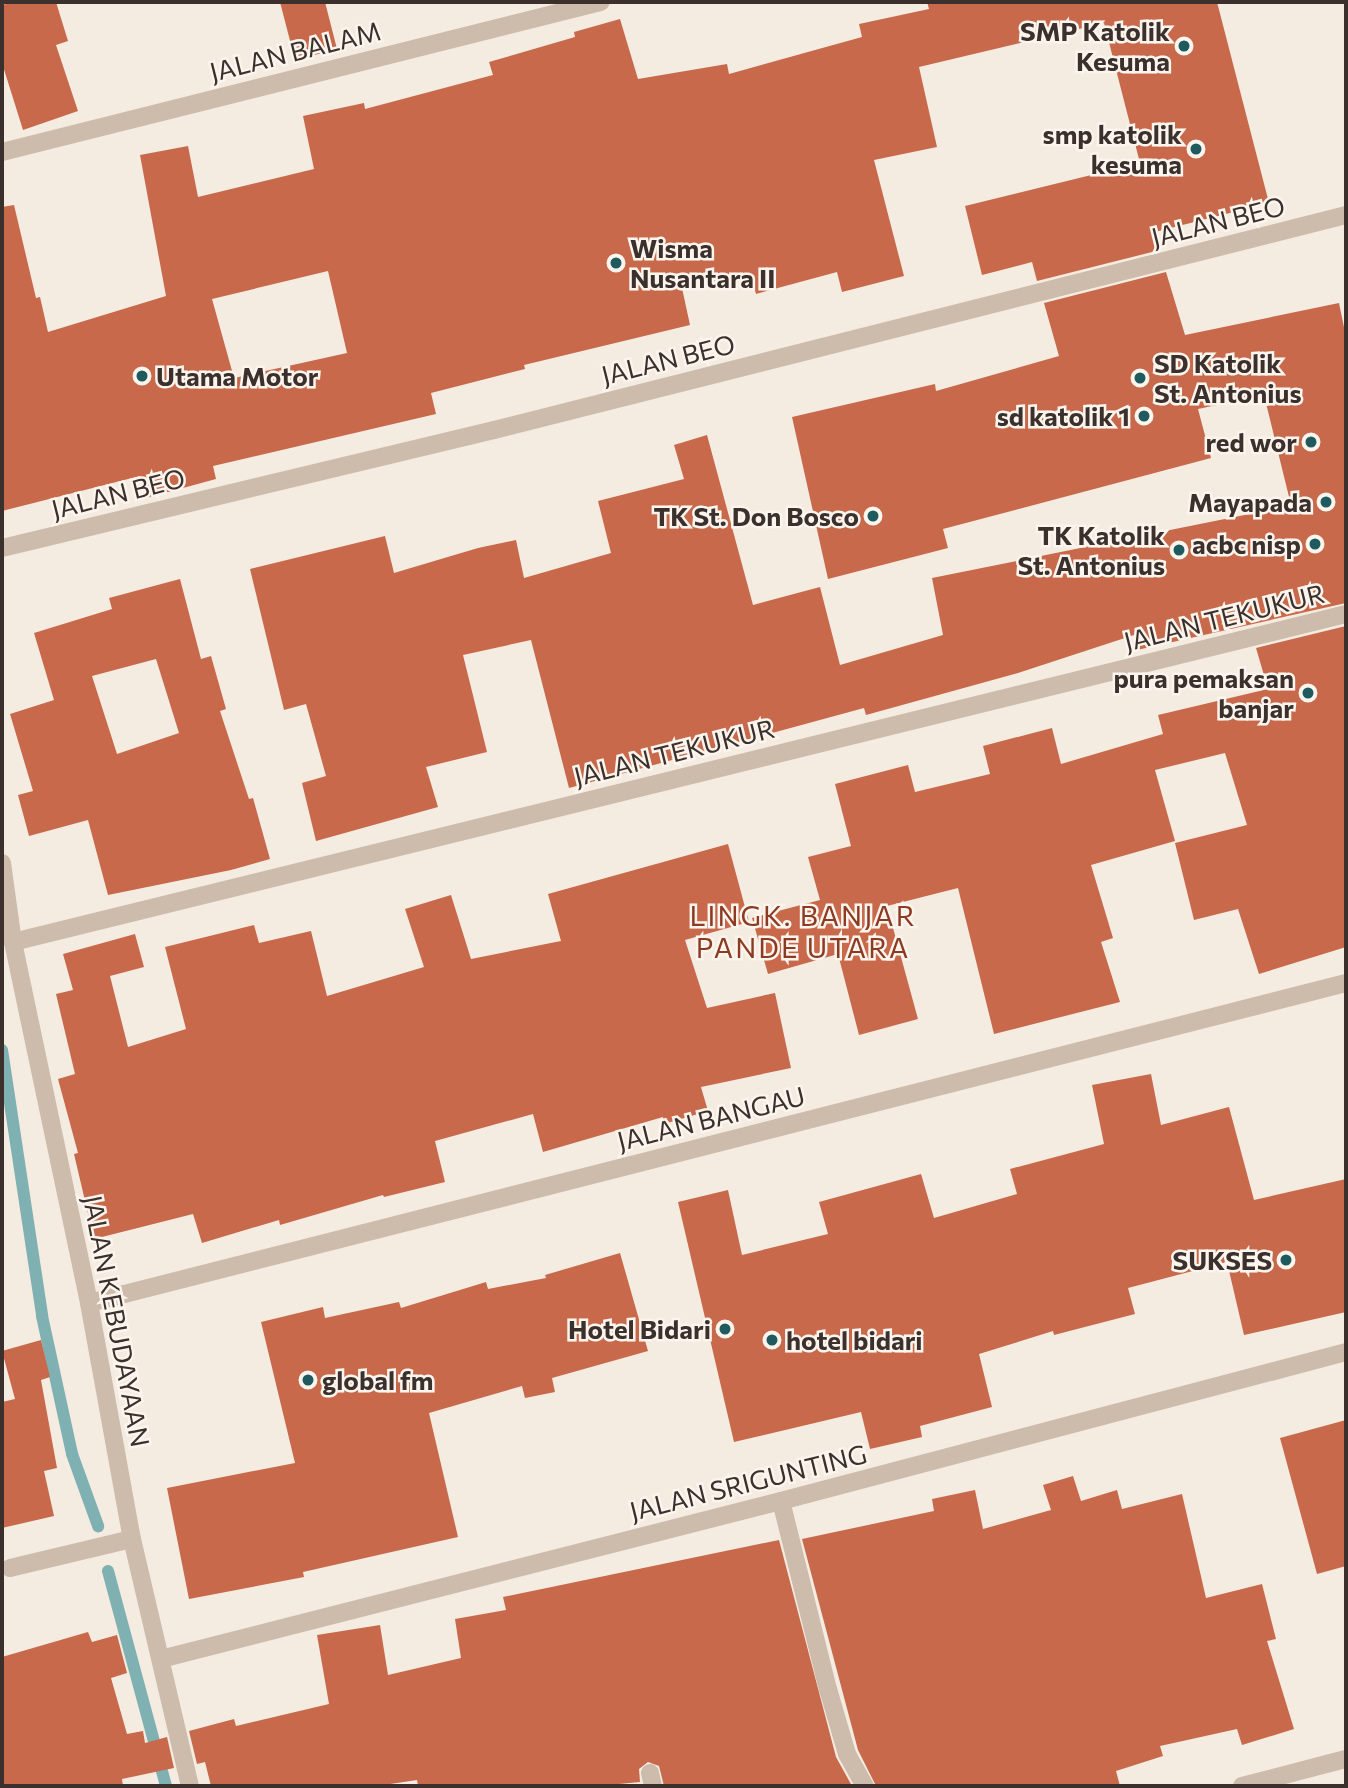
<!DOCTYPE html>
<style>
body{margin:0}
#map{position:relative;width:1348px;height:1788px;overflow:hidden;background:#f4ebe1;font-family:Commissioner,sans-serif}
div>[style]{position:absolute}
.stream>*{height:12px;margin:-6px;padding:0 6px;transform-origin:6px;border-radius:6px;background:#7fb0b2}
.building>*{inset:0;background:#c8694b}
.street>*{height:18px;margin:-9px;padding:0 9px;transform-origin:9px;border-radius:9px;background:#cdbbac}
.dots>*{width:19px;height:19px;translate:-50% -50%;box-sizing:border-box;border:4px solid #fbf5ee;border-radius:50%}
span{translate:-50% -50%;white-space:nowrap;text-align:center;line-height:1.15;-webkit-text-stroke:5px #fbf5ee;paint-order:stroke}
.poi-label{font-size:26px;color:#3b302b;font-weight:700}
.right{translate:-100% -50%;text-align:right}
.left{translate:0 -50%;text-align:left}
.street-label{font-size:26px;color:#3b302b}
.neighbourhood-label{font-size:28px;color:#8c3b22;letter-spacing:2px}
.frame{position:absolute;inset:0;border:4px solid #3b302b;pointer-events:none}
</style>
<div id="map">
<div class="stream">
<div style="left:2px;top:1050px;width:269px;rotate:81.4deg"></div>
<div style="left:42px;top:1316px;width:141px;rotate:77.7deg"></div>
<div style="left:72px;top:1454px;width:77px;rotate:70.1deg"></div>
<div style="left:108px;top:1571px;width:223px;rotate:74.9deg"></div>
</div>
<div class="building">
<div style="clip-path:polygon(14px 2px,56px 2px,68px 41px,56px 45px,78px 111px,23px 130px,2px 63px,2px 5px)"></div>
<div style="clip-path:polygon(280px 2px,325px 2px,337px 49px,295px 60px)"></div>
<div style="clip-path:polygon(evenodd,927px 2px,1217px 2px,1269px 203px,1155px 232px,1160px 250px,1037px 281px,1032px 262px,982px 275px,965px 206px,1140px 163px,1104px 23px,919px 67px,937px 147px,874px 160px,904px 276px,842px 292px,837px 272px,756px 294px,750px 273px,682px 288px,690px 325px,524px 365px,525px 369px,431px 393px,436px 414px,213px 466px,216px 479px,146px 498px,140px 476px,2px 511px,2px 207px,14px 205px,36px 298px,40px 297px,48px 332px,166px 296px,140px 155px,188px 146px,198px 197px,314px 169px,303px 116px,364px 103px,365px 109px,493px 75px,489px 62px,575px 37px,574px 32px,620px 19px,638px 79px,727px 64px,729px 74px,862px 37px,859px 24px,929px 9px,927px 2px,328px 271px,347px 353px,234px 378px,212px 299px,328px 271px)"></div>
<div style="clip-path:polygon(1166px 272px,1185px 335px,1339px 303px,1346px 337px,1346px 603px,1137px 650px,1134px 635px,1018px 673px,866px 715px,864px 708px,569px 788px,531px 640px,463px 655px,487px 752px,426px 767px,438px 807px,316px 841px,302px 783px,326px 776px,306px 704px,284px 710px,250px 569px,385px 536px,394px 573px,478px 548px,516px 540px,524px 578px,611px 553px,598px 501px,684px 479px,674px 445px,707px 435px,753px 605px,820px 587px,840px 665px,943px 635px,932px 578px,1274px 509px,1273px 505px,1290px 501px,1264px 395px,1198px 409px,1211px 458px,943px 529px,948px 548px,828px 579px,792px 417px,935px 384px,936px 391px,1059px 356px,1044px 303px)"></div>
<div style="clip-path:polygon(evenodd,180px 579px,201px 659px,211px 656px,226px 709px,220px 711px,249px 799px,253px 798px,270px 859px,231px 870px,108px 895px,88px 820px,29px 836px,18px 795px,33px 791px,10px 714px,54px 700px,34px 633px,112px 609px,109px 598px,180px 579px,156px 659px,179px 733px,117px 754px,92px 676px,156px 659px)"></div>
<div style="clip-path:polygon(1346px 626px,1346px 947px,1259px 974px,1238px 909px,1194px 920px,1175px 843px,1247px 825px,1225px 753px,1155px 770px,1175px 841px,1091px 865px,1113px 938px,1101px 942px,1120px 1002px,994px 1034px,958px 888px,887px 906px,918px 1019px,859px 1035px,838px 954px,768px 974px,752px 918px,820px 900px,808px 857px,851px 846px,835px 784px,908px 765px,915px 792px,990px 774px,983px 746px,1052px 728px,1061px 764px,1163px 734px,1158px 715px,1268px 689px,1256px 648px)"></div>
<div style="clip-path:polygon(728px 844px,749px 922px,685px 940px,707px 1008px,775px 993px,791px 1068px,701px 1087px,708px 1111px,664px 1124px,663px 1117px,543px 1152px,533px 1114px,435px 1141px,445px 1182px,384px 1197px,383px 1195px,280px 1225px,279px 1220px,202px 1243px,193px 1214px,94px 1239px,74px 1154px,78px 1153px,58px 1079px,75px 1074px,56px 994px,73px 990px,63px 954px,135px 934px,144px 967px,110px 976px,128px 1047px,186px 1029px,165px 947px,254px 925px,259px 943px,311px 931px,327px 996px,424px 967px,405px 909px,451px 895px,471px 959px,561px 941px,548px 894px)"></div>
<div style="clip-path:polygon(1151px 1074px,1161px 1125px,1229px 1107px,1254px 1200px,1346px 1179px,1346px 1312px,1244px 1335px,1227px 1262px,1128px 1288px,1135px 1314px,1054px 1335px,1053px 1331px,979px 1354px,992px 1407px,920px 1426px,922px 1437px,870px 1449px,861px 1412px,734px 1442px,678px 1202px,728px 1190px,742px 1255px,828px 1234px,819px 1202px,921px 1174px,934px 1218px,1017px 1194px,1010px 1169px,1104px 1144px,1092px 1085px)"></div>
<div style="clip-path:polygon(620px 1253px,648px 1351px,552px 1378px,555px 1392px,525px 1398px,522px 1386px,429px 1413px,458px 1537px,303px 1572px,304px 1577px,189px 1599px,167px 1488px,295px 1463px,261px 1322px,323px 1307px,325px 1318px,399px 1302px,401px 1308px,486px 1282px,488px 1289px,546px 1278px,545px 1275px)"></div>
<div style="clip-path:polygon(41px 1340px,50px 1377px,41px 1380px,57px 1468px,44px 1471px,54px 1516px,2px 1528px,2px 1402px,15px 1399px,2px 1351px)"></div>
<div style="clip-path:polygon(1346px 1420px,1346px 1566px,1317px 1574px,1280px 1438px)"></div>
<div style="clip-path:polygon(1073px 1476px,1081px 1501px,1117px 1490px,1122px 1509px,1182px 1494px,1206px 1598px,1262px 1584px,1276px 1639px,1267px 1641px,1294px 1729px,1242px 1745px,1237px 1729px,1160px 1746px,1163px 1756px,1116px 1771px,1120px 1786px,876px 1786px,858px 1750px,802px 1539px,934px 1511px,932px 1499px,975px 1490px,983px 1529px,1051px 1510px,1043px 1485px)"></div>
<div style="clip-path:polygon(779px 1540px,836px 1757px,852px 1786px,664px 1786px,659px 1766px,648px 1762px,639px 1769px,640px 1782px,598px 1786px,418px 1786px,417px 1780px,377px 1786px,211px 1786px,205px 1762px,197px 1764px,189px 1731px,234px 1719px,236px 1726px,329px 1704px,317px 1635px,380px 1625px,388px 1675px,461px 1658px,455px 1619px,506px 1610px,503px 1597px)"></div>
<div style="clip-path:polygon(88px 1632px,92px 1642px,117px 1635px,127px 1673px,111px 1678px,127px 1734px,143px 1731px,145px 1743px,167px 1737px,174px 1768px,122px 1779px,123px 1786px,2px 1786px,2px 1657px)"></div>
</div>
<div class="street">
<div style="left:2px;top:152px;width:617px;rotate:-14.06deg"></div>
<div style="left:2px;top:548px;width:506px;rotate:-13.49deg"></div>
<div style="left:494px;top:430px;width:879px;rotate:-14.16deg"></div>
<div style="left:2px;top:863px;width:80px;rotate:82.1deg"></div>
<div style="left:13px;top:942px;width:369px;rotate:78.1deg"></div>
<div style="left:89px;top:1303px;width:240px;rotate:79.7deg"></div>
<div style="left:132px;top:1539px;width:254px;rotate:76.8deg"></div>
<div style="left:13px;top:942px;width:1373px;rotate:-13.82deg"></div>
<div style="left:89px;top:1303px;width:1297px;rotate:-14.28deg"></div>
<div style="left:781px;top:1501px;width:194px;rotate:76deg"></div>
<div style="left:828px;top:1689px;width:68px;rotate:73.7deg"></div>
<div style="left:847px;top:1754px;width:37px;rotate:61deg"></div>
<div style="left:10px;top:1568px;width:125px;rotate:-13.4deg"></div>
<div style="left:161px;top:1659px;width:640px;rotate:-14.3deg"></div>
<div style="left:781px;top:1501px;width:584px;rotate:-14.77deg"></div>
<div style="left:650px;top:1773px;width:13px;rotate:77deg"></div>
<div style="left:1242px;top:1786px;width:107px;rotate:-14.6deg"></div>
</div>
<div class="dots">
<div style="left:1184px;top:46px;background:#1f5a5e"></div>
<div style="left:1196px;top:149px;background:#1f5a5e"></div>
<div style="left:616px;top:263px;background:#1f5a5e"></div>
<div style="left:142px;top:376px;background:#1f5a5e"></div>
<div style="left:1140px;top:378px;background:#1f5a5e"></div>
<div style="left:1144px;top:416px;background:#1f5a5e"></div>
<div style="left:1311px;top:442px;background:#1f5a5e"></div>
<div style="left:1326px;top:502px;background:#1f5a5e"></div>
<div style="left:873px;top:516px;background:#1f5a5e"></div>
<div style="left:1315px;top:544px;background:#1f5a5e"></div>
<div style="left:1179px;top:550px;background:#1f5a5e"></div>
<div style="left:1308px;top:693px;background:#1f5a5e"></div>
<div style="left:1286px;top:1260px;background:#1f5a5e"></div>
<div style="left:725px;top:1329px;background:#1f5a5e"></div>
<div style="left:772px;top:1340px;background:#1f5a5e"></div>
<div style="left:308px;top:1380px;background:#1f5a5e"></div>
</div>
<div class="poi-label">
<span class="right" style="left:1170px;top:46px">SMP Katolik<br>Kesuma</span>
<span class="right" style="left:1182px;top:149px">smp katolik<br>kesuma</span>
<span class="left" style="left:630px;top:263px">Wisma<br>Nusantara II</span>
<span class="left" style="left:1154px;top:378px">SD Katolik<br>St. Antonius</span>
<span class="left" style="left:156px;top:376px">Utama Motor</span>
<span class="right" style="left:1130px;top:416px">sd katolik 1</span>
<span class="right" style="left:1297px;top:442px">red wor</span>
<span class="right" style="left:1312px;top:502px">Mayapada</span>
<span class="right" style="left:859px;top:516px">TK St. Don Bosco</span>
<span class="right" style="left:1165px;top:550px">TK Katolik<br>St. Antonius</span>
<span class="right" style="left:1301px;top:544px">acbc nisp</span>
<span class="right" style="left:1294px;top:693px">pura pemaksan<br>banjar</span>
<span class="right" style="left:1272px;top:1260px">SUKSES</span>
<span class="right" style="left:711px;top:1329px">Hotel Bidari</span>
<span class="left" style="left:786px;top:1340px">hotel bidari</span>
<span class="left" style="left:322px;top:1380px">global fm</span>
</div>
<div class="street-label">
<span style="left:295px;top:51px;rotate:-14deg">JALAN BALAM</span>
<span style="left:1218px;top:221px;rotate:-14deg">JALAN BEO</span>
<span style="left:668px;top:359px;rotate:-14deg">JALAN BEO</span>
<span style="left:118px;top:493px;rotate:-14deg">JALAN BEO</span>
<span style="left:1224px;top:617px;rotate:-14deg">JALAN TEKUKUR</span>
<span style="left:674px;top:752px;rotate:-14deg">JALAN TEKUKUR</span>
<span style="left:711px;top:1118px;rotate:-14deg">JALAN BANGAU</span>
<span style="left:117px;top:1321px;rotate:79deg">JALAN KEBUDAYAAN</span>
<span style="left:748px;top:1482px;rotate:-14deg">JALAN SRIGUNTING</span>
</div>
<div class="neighbourhood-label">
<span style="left:803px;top:931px">LINGK. BANJAR<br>PANDE UTARA</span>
</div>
<div class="frame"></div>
</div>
